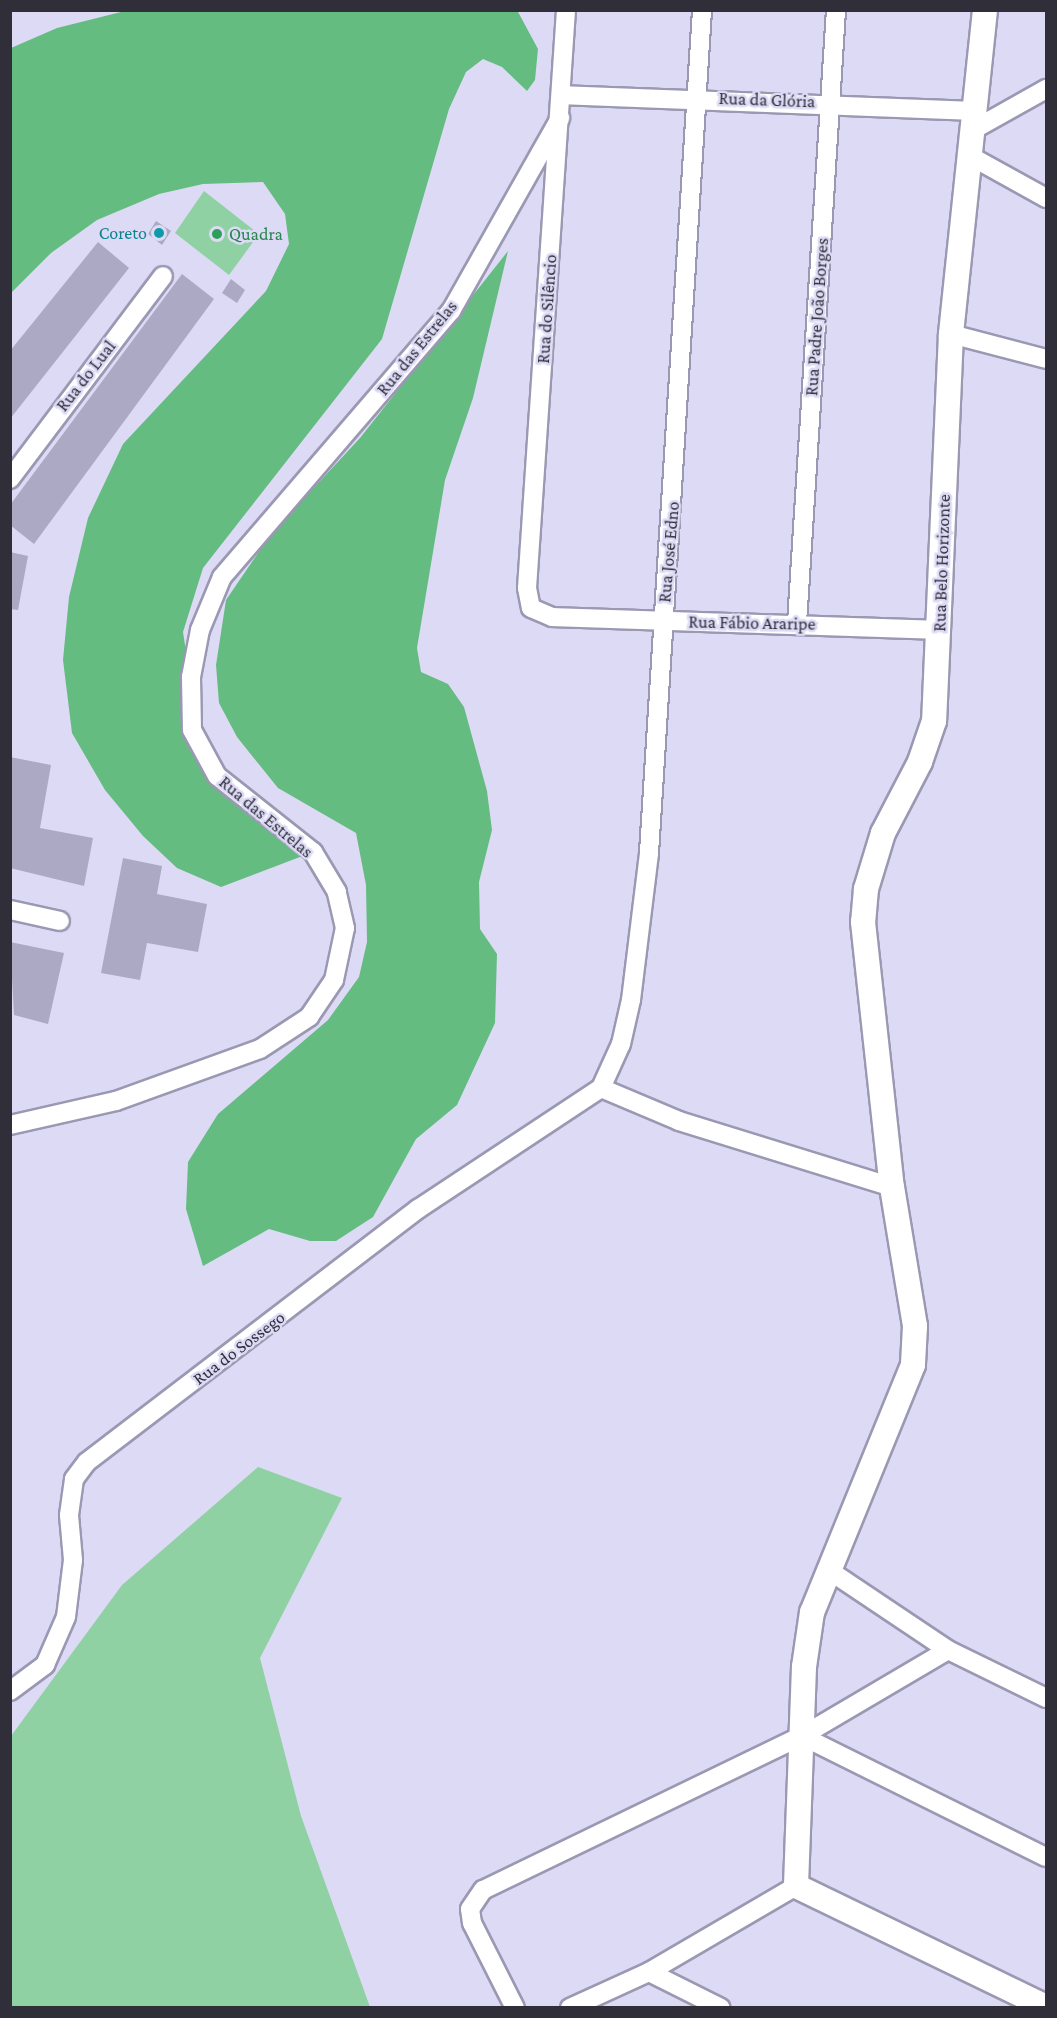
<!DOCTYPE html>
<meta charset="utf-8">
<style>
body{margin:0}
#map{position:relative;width:1057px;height:2018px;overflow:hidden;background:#dddaf6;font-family:"Crimson Pro",serif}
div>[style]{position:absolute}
.green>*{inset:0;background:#8fd1a3}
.forest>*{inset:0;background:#64bc81}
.building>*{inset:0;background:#aca9c4}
.roads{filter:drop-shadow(2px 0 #9a98b2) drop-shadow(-2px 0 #9a98b2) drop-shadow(0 2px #9a98b2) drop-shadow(0 -2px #9a98b2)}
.street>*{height:18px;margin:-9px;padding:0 9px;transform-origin:9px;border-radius:9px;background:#fff}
.secondary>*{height:24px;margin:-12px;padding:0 12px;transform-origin:12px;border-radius:12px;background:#fff}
.dots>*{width:16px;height:16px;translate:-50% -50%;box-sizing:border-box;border:3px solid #dddaf6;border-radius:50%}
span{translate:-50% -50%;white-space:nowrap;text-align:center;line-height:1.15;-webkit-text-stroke:5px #dddaf6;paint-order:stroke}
.street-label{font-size:18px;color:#302f39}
.culture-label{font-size:18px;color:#0d838f}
.right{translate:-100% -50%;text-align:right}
.leisure-label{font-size:18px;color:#27864d}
.left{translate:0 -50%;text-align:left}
.frame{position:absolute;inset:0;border:12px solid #302f39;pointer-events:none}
</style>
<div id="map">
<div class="green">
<div style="clip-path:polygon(204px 191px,259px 234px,229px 275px,175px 233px)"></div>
<div style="clip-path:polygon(258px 1467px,342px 1498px,260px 1658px,301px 1816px,370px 2007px,11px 2007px,11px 1736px,122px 1585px)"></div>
</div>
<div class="forest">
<div style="clip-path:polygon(129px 10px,517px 10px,538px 49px,535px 80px,527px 91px,502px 67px,483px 59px,466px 72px,449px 109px,382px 339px,203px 568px,183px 632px,202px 755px,313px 852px,221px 887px,177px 868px,143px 836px,105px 790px,72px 733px,63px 660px,69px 597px,88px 518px,123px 444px,266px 291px,289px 244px,285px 214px,263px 182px,203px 184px,159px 194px,97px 220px,51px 253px,11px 293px,11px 48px,57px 28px)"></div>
<div style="clip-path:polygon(508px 251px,473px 398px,445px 480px,417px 648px,421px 672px,448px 684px,464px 707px,487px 791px,492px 830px,479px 882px,480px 929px,497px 954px,495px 1023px,457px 1105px,416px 1139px,373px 1217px,336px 1241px,310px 1241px,269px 1229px,203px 1266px,186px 1209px,188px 1162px,218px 1114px,328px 1020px,359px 977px,367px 942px,366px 885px,356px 833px,278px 788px,237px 737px,219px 703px,216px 665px,226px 600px,271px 534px,360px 438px)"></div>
</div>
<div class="building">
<div style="clip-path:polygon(156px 221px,171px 231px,162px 245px,148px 234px)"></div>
<div style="clip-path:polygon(98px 242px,129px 268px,10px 419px,10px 351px)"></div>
<div style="clip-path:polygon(182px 274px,214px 299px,34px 544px,10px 525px,10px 505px)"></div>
<div style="clip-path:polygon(231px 279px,245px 290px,237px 303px,222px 293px)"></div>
<div style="clip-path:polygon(10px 552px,28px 556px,18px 610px,10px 609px)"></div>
<div style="clip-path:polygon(10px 757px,51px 765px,40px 828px,93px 838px,84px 886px,10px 868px)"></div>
<div style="clip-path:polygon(123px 858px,162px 866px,157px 894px,207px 904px,198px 952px,147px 943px,140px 980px,101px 973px)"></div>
<div style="clip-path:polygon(10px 942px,64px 953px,48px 1024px,14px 1015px)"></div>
</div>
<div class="roads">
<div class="street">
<div style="left:566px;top:10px;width:579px;rotate:93.86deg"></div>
<div style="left:527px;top:588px;width:20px;rotate:79deg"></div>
<div style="left:531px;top:608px;width:23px;rotate:23deg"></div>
<div style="left:552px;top:617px;width:388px;rotate:1.9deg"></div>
<div style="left:561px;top:95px;width:412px;rotate:2.2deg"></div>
<div style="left:973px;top:130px;width:84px;rotate:-29.3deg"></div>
<div style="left:972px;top:157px;width:85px;rotate:29deg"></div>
<div style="left:951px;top:334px;width:98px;rotate:14.7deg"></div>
<div style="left:10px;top:479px;width:254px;rotate:-53deg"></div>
<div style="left:797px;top:623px;width:614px;rotate:-86.36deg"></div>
<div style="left:10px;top:910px;width:51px;rotate:12.4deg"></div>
<div style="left:601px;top:1088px;width:48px;rotate:-65.6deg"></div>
<div style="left:621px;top:1044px;width:45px;rotate:-77.2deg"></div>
<div style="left:631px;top:1000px;width:148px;rotate:-83deg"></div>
<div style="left:649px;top:853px;width:845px;rotate:-86.4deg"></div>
<div style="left:601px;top:1088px;width:85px;rotate:22.9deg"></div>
<div style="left:679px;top:1121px;width:223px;rotate:17.2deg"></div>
<div style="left:10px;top:1125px;width:109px;rotate:-12.8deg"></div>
<div style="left:116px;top:1101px;width:153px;rotate:-19.9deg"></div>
<div style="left:260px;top:1049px;width:59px;rotate:-33.1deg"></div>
<div style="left:309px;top:1017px;width:45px;rotate:-56deg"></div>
<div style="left:334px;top:980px;width:53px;rotate:-78.1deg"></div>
<div style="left:345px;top:928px;width:37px;rotate:-103deg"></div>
<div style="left:337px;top:892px;width:47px;rotate:-121deg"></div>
<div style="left:313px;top:852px;width:122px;rotate:-141.6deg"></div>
<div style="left:217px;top:776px;width:52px;rotate:-118.5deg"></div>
<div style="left:192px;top:730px;width:53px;rotate:-91.1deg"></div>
<div style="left:191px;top:677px;width:48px;rotate:-79.2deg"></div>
<div style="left:200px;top:630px;width:57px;rotate:-67.5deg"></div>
<div style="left:222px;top:577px;width:351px;rotate:-49.3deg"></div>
<div style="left:451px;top:311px;width:222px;rotate:-60.5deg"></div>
<div style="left:827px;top:1569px;width:146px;rotate:33.8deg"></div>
<div style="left:10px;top:1691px;width:44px;rotate:-36.6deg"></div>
<div style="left:45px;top:1665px;width:52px;rotate:-66.4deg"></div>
<div style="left:66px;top:1617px;width:57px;rotate:-83deg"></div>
<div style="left:73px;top:1560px;width:45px;rotate:-95.1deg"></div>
<div style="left:69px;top:1515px;width:36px;rotate:-82deg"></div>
<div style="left:74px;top:1479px;width:21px;rotate:-53deg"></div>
<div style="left:87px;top:1462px;width:417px;rotate:-37.4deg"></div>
<div style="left:418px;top:1209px;width:219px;rotate:-33.5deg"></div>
<div style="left:802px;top:1736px;width:272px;rotate:26.4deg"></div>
<div style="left:649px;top:1972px;width:80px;rotate:26.6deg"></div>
<div style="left:515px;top:2008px;width:95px;rotate:-116.8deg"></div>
<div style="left:472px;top:1923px;width:14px;rotate:-98deg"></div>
<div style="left:470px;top:1909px;width:23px;rotate:-56deg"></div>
<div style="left:483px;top:1890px;width:354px;rotate:-25.8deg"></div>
<div style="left:802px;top:1736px;width:169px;rotate:-30.5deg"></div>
<div style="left:948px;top:1650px;width:109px;rotate:26.1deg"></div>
<div style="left:570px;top:2008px;width:87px;rotate:-24.5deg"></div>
<div style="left:649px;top:1972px;width:170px;rotate:-30.3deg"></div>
</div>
<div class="secondary">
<div style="left:985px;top:10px;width:326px;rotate:96deg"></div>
<div style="left:951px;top:334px;width:387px;rotate:92.5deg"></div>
<div style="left:934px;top:721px;width:43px;rotate:108.9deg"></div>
<div style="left:920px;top:762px;width:80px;rotate:117.5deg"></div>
<div style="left:883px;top:833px;width:59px;rotate:106.9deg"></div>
<div style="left:866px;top:889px;width:33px;rotate:95deg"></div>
<div style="left:863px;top:922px;width:267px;rotate:83.8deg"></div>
<div style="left:892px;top:1187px;width:141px;rotate:80.6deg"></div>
<div style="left:915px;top:1326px;width:39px;rotate:93deg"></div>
<div style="left:913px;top:1365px;width:267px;rotate:112.2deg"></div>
<div style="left:812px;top:1612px;width:56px;rotate:98.3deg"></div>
<div style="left:804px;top:1667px;width:219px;rotate:92.1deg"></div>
<div style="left:796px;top:1886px;width:278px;rotate:25.8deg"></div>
</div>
</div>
<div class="dots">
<div style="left:159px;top:233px;background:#0f9aa8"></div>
<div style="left:217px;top:234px;background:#2e9e5b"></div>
</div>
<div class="street-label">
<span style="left:767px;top:100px;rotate:2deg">Rua da Glória</span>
<span style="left:547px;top:309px;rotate:-86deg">Rua do Silêncio</span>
<span style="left:817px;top:317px;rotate:-86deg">Rua Padre João Borges</span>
<span style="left:417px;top:348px;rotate:-51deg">Rua das Estrelas</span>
<span style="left:86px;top:376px;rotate:-52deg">Rua do Lual</span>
<span style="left:669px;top:552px;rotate:-85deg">Rua José Edno</span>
<span style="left:942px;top:563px;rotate:-88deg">Rua Belo Horizonte</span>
<span style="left:752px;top:623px;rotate:1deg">Rua Fábio Araripe</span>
<span style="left:266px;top:817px;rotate:40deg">Rua das Estrelas</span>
<span style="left:239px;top:1348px;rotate:-37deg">Rua do Sossego</span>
</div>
<div class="culture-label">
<span class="right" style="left:147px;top:233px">Coreto</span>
</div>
<div class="leisure-label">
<span class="left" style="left:229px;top:234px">Quadra</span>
</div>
<div class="frame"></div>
</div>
